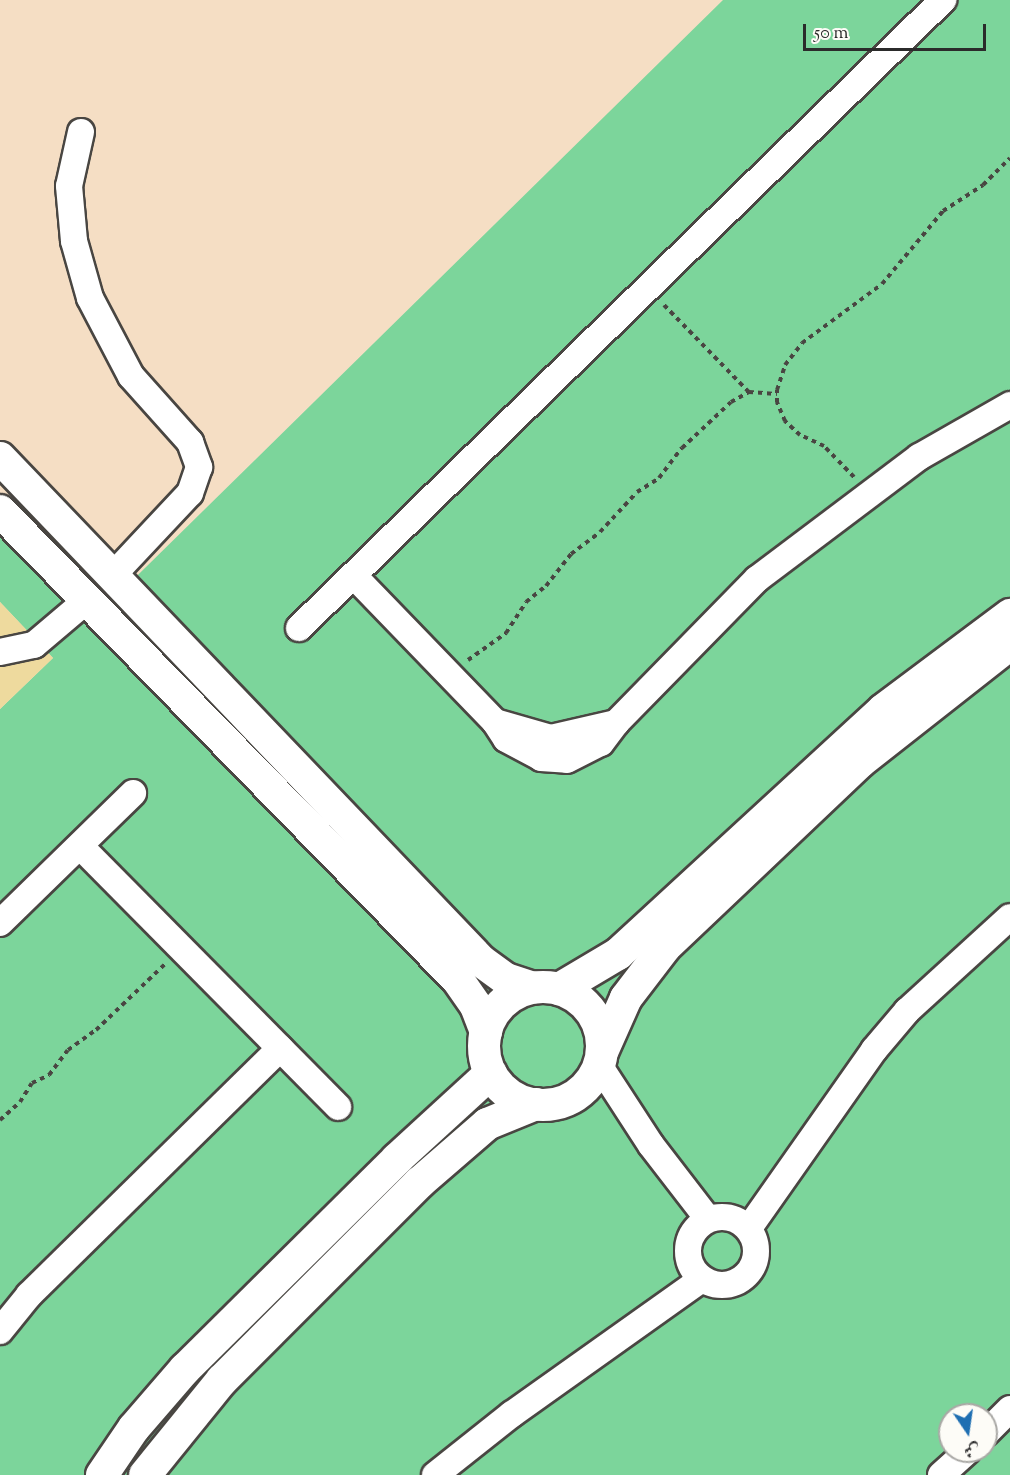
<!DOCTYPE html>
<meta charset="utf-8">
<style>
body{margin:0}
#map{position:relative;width:1010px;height:1475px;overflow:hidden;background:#f5dec4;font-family:"Sorts Mill Goudy",Amiri,serif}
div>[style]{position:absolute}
.green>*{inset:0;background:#7cd59b}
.sand>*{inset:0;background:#eeda9e}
.path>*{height:4px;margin-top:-2px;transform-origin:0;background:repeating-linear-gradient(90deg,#494642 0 4.5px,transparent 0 9px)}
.roads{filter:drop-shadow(2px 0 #494642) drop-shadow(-2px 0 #494642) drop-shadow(0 2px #494642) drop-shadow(0 -2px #494642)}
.minor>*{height:26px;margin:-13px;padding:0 13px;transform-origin:13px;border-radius:13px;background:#fff}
.minor>.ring{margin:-13px;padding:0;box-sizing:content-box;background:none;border:26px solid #fff;border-radius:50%}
.tertiary>*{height:32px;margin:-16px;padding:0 16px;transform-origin:16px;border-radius:16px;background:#fff}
.tertiary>.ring{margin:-16px;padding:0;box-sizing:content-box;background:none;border:32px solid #fff;border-radius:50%}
span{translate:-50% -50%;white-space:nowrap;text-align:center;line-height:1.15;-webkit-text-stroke:5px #fdfcf7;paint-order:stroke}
.north{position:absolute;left:938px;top:1403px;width:60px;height:60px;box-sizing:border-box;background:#fdfcf7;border:2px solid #a9a8a5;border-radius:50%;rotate:167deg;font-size:16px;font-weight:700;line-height:24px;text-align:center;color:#2b2b2b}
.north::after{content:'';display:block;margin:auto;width:21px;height:27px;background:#1f6fb2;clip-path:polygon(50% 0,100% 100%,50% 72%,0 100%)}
.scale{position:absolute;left:803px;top:24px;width:183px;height:27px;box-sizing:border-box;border:3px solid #2b2b2b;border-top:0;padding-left:8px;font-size:18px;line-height:21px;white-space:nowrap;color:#2b2b2b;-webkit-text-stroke:4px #fdfcf7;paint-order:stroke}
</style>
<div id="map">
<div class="green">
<div style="clip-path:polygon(evenodd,723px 0,1010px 0,1010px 1475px,0 1475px,0 709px,53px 658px,0 602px,0 534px,88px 624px,723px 0,950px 1415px,986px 1415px,986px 1451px,950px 1451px,950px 1415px)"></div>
</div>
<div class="sand">
<div style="clip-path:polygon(0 602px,53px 658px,0 709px)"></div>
</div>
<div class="path">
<div style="left:664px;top:305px;width:122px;rotate:45.7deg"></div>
<div style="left:854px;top:477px;width:43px;rotate:-134.1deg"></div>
<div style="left:824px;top:446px;width:26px;rotate:-155deg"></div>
<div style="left:800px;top:435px;width:21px;rotate:-137deg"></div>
<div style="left:785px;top:421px;width:21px;rotate:-113deg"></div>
<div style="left:777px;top:402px;width:12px;rotate:-90deg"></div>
<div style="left:777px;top:390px;width:26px;rotate:-72deg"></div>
<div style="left:785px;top:365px;width:28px;rotate:-52deg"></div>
<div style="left:802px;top:343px;width:99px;rotate:-36.4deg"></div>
<div style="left:882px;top:284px;width:95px;rotate:-50.1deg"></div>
<div style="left:943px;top:211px;width:48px;rotate:-33deg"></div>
<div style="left:983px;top:185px;width:38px;rotate:-45deg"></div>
<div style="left:468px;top:660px;width:47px;rotate:-35.4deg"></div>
<div style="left:506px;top:633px;width:37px;rotate:-57deg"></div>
<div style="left:526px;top:602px;width:26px;rotate:-39deg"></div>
<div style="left:546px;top:586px;width:41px;rotate:-52deg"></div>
<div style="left:571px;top:554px;width:36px;rotate:-37deg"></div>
<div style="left:600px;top:532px;width:54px;rotate:-47.2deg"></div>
<div style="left:637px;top:492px;width:26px;rotate:-32deg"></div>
<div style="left:659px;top:478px;width:38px;rotate:-53deg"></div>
<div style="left:682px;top:448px;width:67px;rotate:-43.2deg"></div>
<div style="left:731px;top:402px;width:21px;rotate:-29deg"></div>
<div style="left:749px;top:392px;width:28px;rotate:4deg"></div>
<div style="left:0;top:1120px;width:27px;rotate:-42deg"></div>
<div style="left:20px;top:1102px;width:22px;rotate:-58deg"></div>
<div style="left:32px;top:1083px;width:19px;rotate:-25deg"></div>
<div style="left:49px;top:1075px;width:31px;rotate:-53deg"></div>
<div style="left:68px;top:1050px;width:34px;rotate:-36deg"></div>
<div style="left:96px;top:1030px;width:95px;rotate:-43.7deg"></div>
</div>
<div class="roads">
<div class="minor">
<div style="left:81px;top:132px;width:55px;rotate:102.5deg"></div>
<div style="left:69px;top:186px;width:55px;rotate:84.8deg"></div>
<div style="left:74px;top:241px;width:59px;rotate:74.3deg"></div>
<div style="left:90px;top:298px;width:88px;rotate:62.3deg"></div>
<div style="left:131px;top:376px;width:89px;rotate:48.2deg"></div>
<div style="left:190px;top:442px;width:27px;rotate:70deg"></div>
<div style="left:199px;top:467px;width:28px;rotate:109deg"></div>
<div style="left:190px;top:493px;width:115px;rotate:133.2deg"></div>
<div style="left:355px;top:577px;width:202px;rotate:46deg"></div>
<div style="left:495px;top:722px;width:20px;rotate:57deg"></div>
<div style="left:506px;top:739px;width:40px;rotate:28deg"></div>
<div style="left:541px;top:758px;width:26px;rotate:4deg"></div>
<div style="left:567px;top:760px;width:38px;rotate:-27deg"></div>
<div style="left:601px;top:743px;width:25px;rotate:-53deg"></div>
<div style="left:616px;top:723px;width:202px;rotate:-45.6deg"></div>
<div style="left:757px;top:579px;width:203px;rotate:-37deg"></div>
<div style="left:919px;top:457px;width:105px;rotate:-29.7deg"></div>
<div style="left:299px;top:628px;width:900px;rotate:-44.28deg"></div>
<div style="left:0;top:652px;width:35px;rotate:-12deg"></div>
<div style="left:34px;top:645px;width:70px;rotate:-40.3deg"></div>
<div style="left:495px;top:722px;width:58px;rotate:15.9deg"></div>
<div style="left:551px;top:738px;width:67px;rotate:-13deg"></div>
<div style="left:80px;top:846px;width:367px;rotate:45.3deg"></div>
<div style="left:0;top:923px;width:186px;rotate:-44.3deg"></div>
<div style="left:599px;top:1065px;width:95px;rotate:57deg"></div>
<div style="left:651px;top:1145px;width:93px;rotate:52.4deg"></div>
<div class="ring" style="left:688px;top:1217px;width:42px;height:42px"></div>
<div style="left:749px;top:1228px;width:218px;rotate:-54.9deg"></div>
<div style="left:874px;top:1050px;width:51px;rotate:-49.8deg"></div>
<div style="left:907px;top:1011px;width:139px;rotate:-42.4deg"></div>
<div style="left:0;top:1331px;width:46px;rotate:-51.1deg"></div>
<div style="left:29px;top:1295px;width:352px;rotate:-44.5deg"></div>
<div style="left:986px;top:1433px;width:34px;rotate:-45deg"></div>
<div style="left:435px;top:1475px;width:98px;rotate:-38.4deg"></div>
<div style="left:512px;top:1414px;width:233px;rotate:-35.4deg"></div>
<div style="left:941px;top:1475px;width:36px;rotate:-42deg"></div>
</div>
<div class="tertiary">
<div style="left:0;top:458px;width:696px;rotate:46.28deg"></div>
<div style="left:481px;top:961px;width:31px;rotate:36deg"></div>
<div style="left:506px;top:979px;width:28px;rotate:18deg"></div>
<div style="left:0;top:511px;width:656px;rotate:45.68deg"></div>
<div style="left:458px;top:980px;width:32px;rotate:55deg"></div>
<div style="left:476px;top:1006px;width:28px;rotate:69deg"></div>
<div class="ring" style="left:484px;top:987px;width:86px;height:86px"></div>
<div style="left:559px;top:989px;width:69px;rotate:-30.7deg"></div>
<div style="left:618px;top:954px;width:360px;rotate:-42.6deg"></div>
<div style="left:883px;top:710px;width:159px;rotate:-36.8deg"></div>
<div style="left:602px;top:1052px;width:59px;rotate:-66deg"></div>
<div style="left:626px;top:998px;width:64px;rotate:-52.6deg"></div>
<div style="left:665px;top:947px;width:269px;rotate:-43.5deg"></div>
<div style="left:860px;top:762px;width:191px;rotate:-38.2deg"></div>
<div style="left:102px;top:1475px;width:57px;rotate:-55.8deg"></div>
<div style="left:134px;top:1428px;width:78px;rotate:-49.2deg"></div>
<div style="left:185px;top:1369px;width:298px;rotate:-44.7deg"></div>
<div style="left:397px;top:1159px;width:127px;rotate:-42.5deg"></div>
<div style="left:145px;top:1475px;width:122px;rotate:-51deg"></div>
<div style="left:222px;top:1380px;width:279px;rotate:-45deg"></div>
<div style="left:419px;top:1183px;width:90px;rotate:-40.9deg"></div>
<div style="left:487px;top:1124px;width:53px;rotate:-22.2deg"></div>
</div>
</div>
<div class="north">ش</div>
<div class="scale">50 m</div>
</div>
